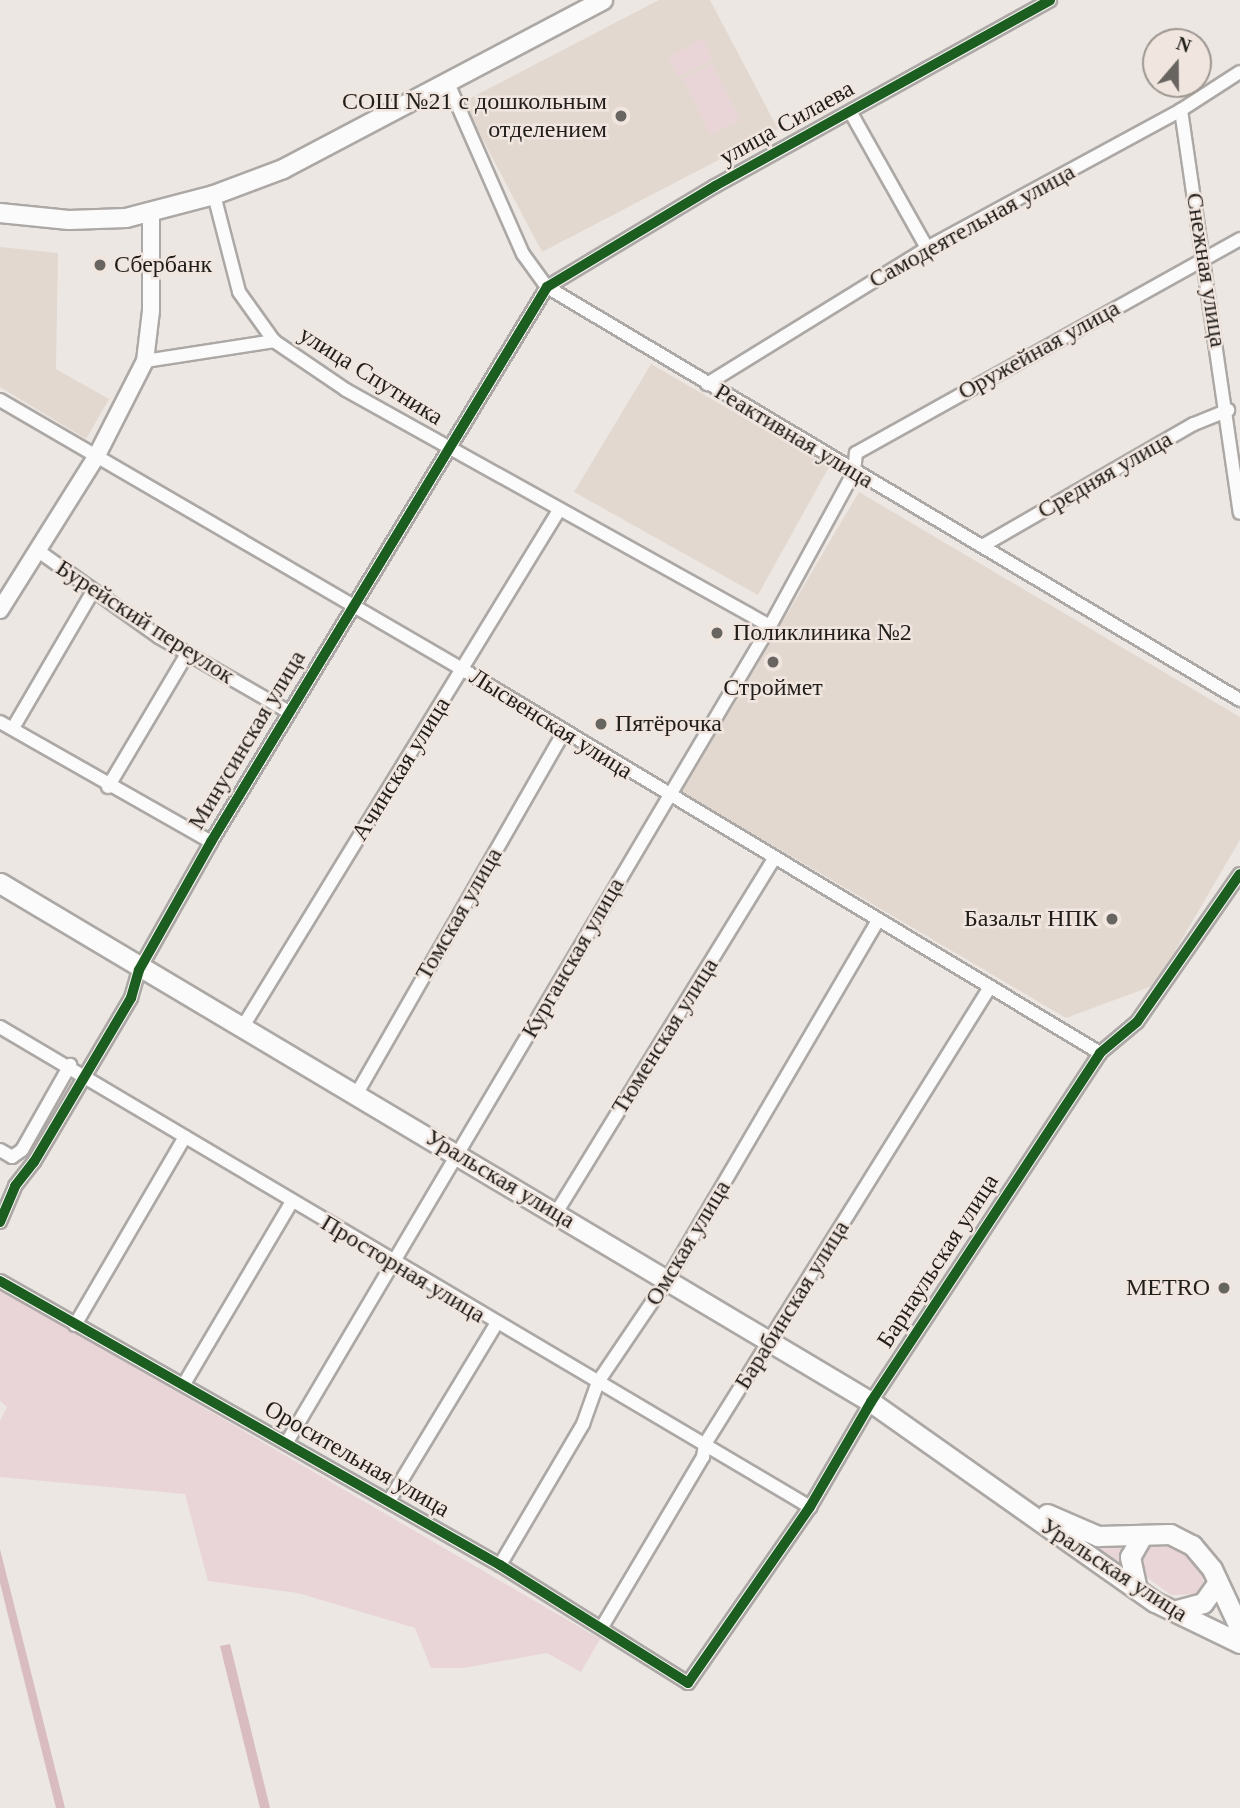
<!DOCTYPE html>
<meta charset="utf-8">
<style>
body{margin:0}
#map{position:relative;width:1240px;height:1808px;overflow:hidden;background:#ece7e3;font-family:"Times New Roman",serif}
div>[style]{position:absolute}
.built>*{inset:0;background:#e3d8cf}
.green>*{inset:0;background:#e9d5d7}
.forest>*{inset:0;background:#d8bcc0}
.roads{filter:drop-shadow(2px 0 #aca8a5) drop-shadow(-2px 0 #aca8a5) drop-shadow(0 2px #aca8a5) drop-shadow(0 -2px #aca8a5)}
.minor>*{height:12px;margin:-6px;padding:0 6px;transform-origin:6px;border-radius:6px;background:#fcfbfb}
.tertiary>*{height:16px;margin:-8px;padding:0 8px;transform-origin:8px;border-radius:8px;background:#fcfbfb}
.secondary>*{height:18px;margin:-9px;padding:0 9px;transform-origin:9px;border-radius:9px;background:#fcfbfb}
.primary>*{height:19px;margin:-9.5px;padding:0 9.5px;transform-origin:9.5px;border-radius:9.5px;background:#fcfbfb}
.cycleway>*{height:10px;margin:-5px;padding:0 5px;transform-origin:5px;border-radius:5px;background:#1b5e20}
.dots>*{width:19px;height:19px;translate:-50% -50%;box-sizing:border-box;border:4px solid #f0e6df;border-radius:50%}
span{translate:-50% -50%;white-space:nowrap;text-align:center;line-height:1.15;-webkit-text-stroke:5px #f0e6df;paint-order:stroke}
.poi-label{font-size:24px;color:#211d1a}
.right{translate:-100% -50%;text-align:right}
.left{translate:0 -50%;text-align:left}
.street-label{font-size:24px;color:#211d1a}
.north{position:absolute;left:1142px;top:28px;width:70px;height:70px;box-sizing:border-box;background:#f0e6df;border:2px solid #9d9690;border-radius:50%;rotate:20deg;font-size:19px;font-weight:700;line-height:28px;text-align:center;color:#211d1a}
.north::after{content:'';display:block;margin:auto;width:24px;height:32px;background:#686460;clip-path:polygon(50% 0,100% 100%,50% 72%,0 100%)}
</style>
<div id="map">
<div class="built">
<div style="clip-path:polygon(659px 0,710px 0,778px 129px,542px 252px,463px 102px)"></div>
<div style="clip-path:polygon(0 247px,58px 253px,56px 369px,109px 399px,86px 439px,0 387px)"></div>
<div style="clip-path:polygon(651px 364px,829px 467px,758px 595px,574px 492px)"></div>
<div style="clip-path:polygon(859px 492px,1240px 717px,1240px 840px,1155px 985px,1066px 1018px,682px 792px)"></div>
</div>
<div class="green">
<div style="clip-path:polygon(703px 39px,713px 60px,678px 77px,668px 57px)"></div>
<div style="clip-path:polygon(712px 64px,740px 121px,710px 135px,683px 78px)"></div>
<div style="clip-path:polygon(0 1289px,600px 1639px,581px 1672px,547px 1653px,463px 1668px,431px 1668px,415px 1628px,298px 1593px,208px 1581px,185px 1494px,0 1477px,0 1421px,7px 1407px,0 1401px)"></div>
<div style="clip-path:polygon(1080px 1539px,1125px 1540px,1120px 1568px)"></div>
<div style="clip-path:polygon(1170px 1544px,1184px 1549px,1201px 1569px,1204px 1584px,1198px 1594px,1171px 1595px,1145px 1576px,1141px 1552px,1153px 1545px)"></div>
</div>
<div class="forest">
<div style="clip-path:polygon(0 1549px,65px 1808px,56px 1808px,0 1583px)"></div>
<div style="clip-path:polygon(230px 1644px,270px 1808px,260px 1808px,220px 1646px)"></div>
</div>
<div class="roads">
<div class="minor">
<div style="left:447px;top:81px;width:189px;rotate:66.3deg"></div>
<div style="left:523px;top:254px;width:41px;rotate:54deg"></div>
<div style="left:547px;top:287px;width:807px;rotate:30.79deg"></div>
<div style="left:1181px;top:110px;width:407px;rotate:81.7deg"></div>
<div style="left:851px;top:113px;width:155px;rotate:60.6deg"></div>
<div style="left:214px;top:195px;width:100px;rotate:75.5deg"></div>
<div style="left:239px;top:292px;width:60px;rotate:54.5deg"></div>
<div style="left:274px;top:341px;width:87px;rotate:34.2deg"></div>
<div style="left:346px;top:390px;width:485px;rotate:29.1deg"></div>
<div style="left:145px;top:361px;width:131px;rotate:-8.8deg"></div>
<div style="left:707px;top:384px;width:259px;rotate:-31.7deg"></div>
<div style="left:927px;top:248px;width:289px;rotate:-28.5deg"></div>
<div style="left:1181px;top:110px;width:70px;rotate:-32.8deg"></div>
<div style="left:0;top:400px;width:535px;rotate:30.21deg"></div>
<div style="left:462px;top:669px;width:745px;rotate:31.04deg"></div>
<div style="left:984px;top:545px;width:242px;rotate:-30deg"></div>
<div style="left:1194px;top:424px;width:37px;rotate:-22deg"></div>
<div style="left:37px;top:550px;width:150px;rotate:35.5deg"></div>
<div style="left:159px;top:637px;width:150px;rotate:30deg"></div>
<div style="left:0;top:722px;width:243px;rotate:29.6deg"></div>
<div style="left:13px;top:728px;width:159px;rotate:-59.7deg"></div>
<div style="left:108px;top:787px;width:155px;rotate:-59.3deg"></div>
<div style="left:0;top:1027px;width:942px;rotate:30.65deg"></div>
<div style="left:242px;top:1028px;width:607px;rotate:-58.53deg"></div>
<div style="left:356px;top:1095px;width:416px;rotate:-60.2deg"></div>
<div style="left:0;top:1150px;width:14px;rotate:30deg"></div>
<div style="left:12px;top:1157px;width:12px;rotate:-35deg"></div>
<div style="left:22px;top:1150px;width:98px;rotate:-60.5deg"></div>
<div style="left:556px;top:1213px;width:416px;rotate:-58.4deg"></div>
<div style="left:0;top:1222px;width:39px;rotate:-67deg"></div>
<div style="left:15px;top:1186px;width:31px;rotate:-52deg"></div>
<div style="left:34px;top:1162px;width:191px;rotate:-59.4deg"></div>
<div style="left:131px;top:998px;width:29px;rotate:-74deg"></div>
<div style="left:139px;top:970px;width:147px;rotate:-60.6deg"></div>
<div style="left:211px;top:842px;width:649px;rotate:-58.81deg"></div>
<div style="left:547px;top:287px;width:196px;rotate:-31deg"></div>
<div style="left:715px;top:186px;width:383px;rotate:-29deg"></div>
<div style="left:0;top:1281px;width:575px;rotate:29.6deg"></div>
<div style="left:500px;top:1565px;width:222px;rotate:32.1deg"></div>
<div style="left:688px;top:1683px;width:214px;rotate:-55.3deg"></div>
<div style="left:810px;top:1507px;width:121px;rotate:-59.8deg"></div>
<div style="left:871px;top:1402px;width:417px;rotate:-56.7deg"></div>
<div style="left:1100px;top:1053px;width:48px;rotate:-40deg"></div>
<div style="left:1137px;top:1022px;width:180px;rotate:-55.2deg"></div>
<div style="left:75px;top:1325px;width:218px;rotate:-59.7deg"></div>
<div style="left:184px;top:1384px;width:210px;rotate:-59.4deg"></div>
<div style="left:287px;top:1442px;width:948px;rotate:-59.38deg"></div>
<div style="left:770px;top:626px;width:175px;rotate:-61.4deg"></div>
<div style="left:854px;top:472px;width:19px;rotate:-84deg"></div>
<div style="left:856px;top:453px;width:440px;rotate:-29.1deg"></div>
<div style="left:389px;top:1501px;width:207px;rotate:-58.8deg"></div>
<div style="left:500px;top:1565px;width:164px;rotate:-59.5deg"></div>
<div style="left:583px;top:1424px;width:45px;rotate:-70.3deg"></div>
<div style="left:598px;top:1382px;width:123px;rotate:-55.9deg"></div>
<div style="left:667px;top:1280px;width:416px;rotate:-59.6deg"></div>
<div style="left:602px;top:1627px;width:198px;rotate:-59.3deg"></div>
<div style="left:703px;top:1457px;width:13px;rotate:-81deg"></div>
<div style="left:705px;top:1444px;width:539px;rotate:-58.05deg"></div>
</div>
<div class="tertiary">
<div style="left:0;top:610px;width:181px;rotate:-57.9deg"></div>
<div style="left:96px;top:457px;width:108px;rotate:-63deg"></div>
<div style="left:145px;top:361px;width:50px;rotate:-83.2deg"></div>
<div style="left:151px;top:311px;width:99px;rotate:-90deg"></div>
</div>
<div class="secondary">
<div style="left:0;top:213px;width:69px;rotate:5.8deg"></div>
<div style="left:69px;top:220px;width:57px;rotate:-2deg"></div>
<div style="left:126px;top:218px;width:91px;rotate:-14.6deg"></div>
<div style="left:214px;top:195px;width:74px;rotate:-20.6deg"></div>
<div style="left:283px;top:169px;width:362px;rotate:-27.8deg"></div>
</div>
<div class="primary">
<div style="left:0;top:883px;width:1014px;rotate:30.79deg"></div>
<div style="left:871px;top:1402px;width:347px;rotate:35.2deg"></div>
<div style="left:1155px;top:1602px;width:94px;rotate:25.8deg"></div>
<div style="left:1047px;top:1514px;width:56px;rotate:23.3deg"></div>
<div style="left:1098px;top:1536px;width:72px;rotate:-1.6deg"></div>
<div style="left:1170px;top:1534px;width:25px;rotate:27deg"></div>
<div style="left:1192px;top:1545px;width:31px;rotate:50deg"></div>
<div style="left:1212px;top:1569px;width:66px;rotate:65deg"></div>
<div style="left:1136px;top:1585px;width:29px;rotate:-102deg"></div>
<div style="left:1130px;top:1557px;width:22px;rotate:-60deg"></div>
<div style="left:1177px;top:1610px;width:27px;rotate:-15deg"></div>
<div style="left:1203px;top:1603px;width:22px;rotate:-54deg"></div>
</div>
</div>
<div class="cycleway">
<div style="left:0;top:1222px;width:39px;rotate:-67deg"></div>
<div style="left:15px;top:1186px;width:31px;rotate:-52deg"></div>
<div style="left:34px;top:1162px;width:191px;rotate:-59.4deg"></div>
<div style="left:131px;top:998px;width:29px;rotate:-74deg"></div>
<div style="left:139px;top:970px;width:147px;rotate:-60.6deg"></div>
<div style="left:211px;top:842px;width:649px;rotate:-58.81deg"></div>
<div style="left:547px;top:287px;width:196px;rotate:-31deg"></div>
<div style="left:715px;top:186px;width:383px;rotate:-29deg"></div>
<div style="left:0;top:1281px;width:575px;rotate:29.6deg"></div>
<div style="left:500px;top:1565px;width:222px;rotate:32.1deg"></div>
<div style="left:688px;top:1683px;width:214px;rotate:-55.3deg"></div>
<div style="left:810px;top:1507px;width:121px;rotate:-59.8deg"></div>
<div style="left:871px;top:1402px;width:417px;rotate:-56.7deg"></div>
<div style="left:1100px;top:1053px;width:48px;rotate:-40deg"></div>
<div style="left:1137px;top:1022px;width:180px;rotate:-55.2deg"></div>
</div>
<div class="dots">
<div style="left:621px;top:116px;background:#686460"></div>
<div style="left:100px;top:265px;background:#686460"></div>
<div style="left:717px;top:633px;background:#686460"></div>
<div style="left:773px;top:662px;background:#686460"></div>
<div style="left:601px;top:724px;background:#686460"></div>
<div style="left:1112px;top:919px;background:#686460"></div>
<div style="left:1224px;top:1288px;background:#686460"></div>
</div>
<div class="poi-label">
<span class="right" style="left:607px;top:116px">СОШ №21 с дошкольным<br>отделением</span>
<span class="left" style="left:114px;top:265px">Сбербанк</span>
<span class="left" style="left:733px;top:633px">Поликлиника №2</span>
<span style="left:773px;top:688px">Строймет</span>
<span class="left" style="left:615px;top:724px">Пятёрочка</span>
<span class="right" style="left:1098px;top:919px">Базальт НПК</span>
<span class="right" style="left:1210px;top:1288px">METRO</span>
</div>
<div class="street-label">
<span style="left:787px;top:123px;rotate:-29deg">улица Силаева</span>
<span style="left:972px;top:226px;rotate:-29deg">Самодеятельная улица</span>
<span style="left:1206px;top:270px;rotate:81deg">Снежная улица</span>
<span style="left:1039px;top:350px;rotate:-29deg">Оружейная улица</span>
<span style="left:371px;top:376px;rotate:32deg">улица Спутника</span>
<span style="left:794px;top:436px;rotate:31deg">Реактивная улица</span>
<span style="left:1105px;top:475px;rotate:-30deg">Средняя улица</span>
<span style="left:145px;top:622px;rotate:33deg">Бурейский переулок</span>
<span style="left:551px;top:724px;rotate:32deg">Лысвенская улица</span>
<span style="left:247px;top:740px;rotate:-59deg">Минусинская улица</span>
<span style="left:401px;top:769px;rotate:-58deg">Ачинская улица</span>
<span style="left:459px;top:914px;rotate:-60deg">Томская улица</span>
<span style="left:573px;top:958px;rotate:-60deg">Курганская улица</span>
<span style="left:665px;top:1036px;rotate:-58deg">Тюменская улица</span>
<span style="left:500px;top:1179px;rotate:31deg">Уральская улица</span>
<span style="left:688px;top:1243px;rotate:-59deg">Омская улица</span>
<span style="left:938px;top:1261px;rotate:-57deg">Барнаульская улица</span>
<span style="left:403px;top:1269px;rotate:31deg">Просторная улица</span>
<span style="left:792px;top:1305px;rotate:-58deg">Барабинская улица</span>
<span style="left:357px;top:1459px;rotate:30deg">Оросительная улица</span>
<span style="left:1114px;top:1570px;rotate:33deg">Уральская улица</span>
</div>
<div class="north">N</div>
</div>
